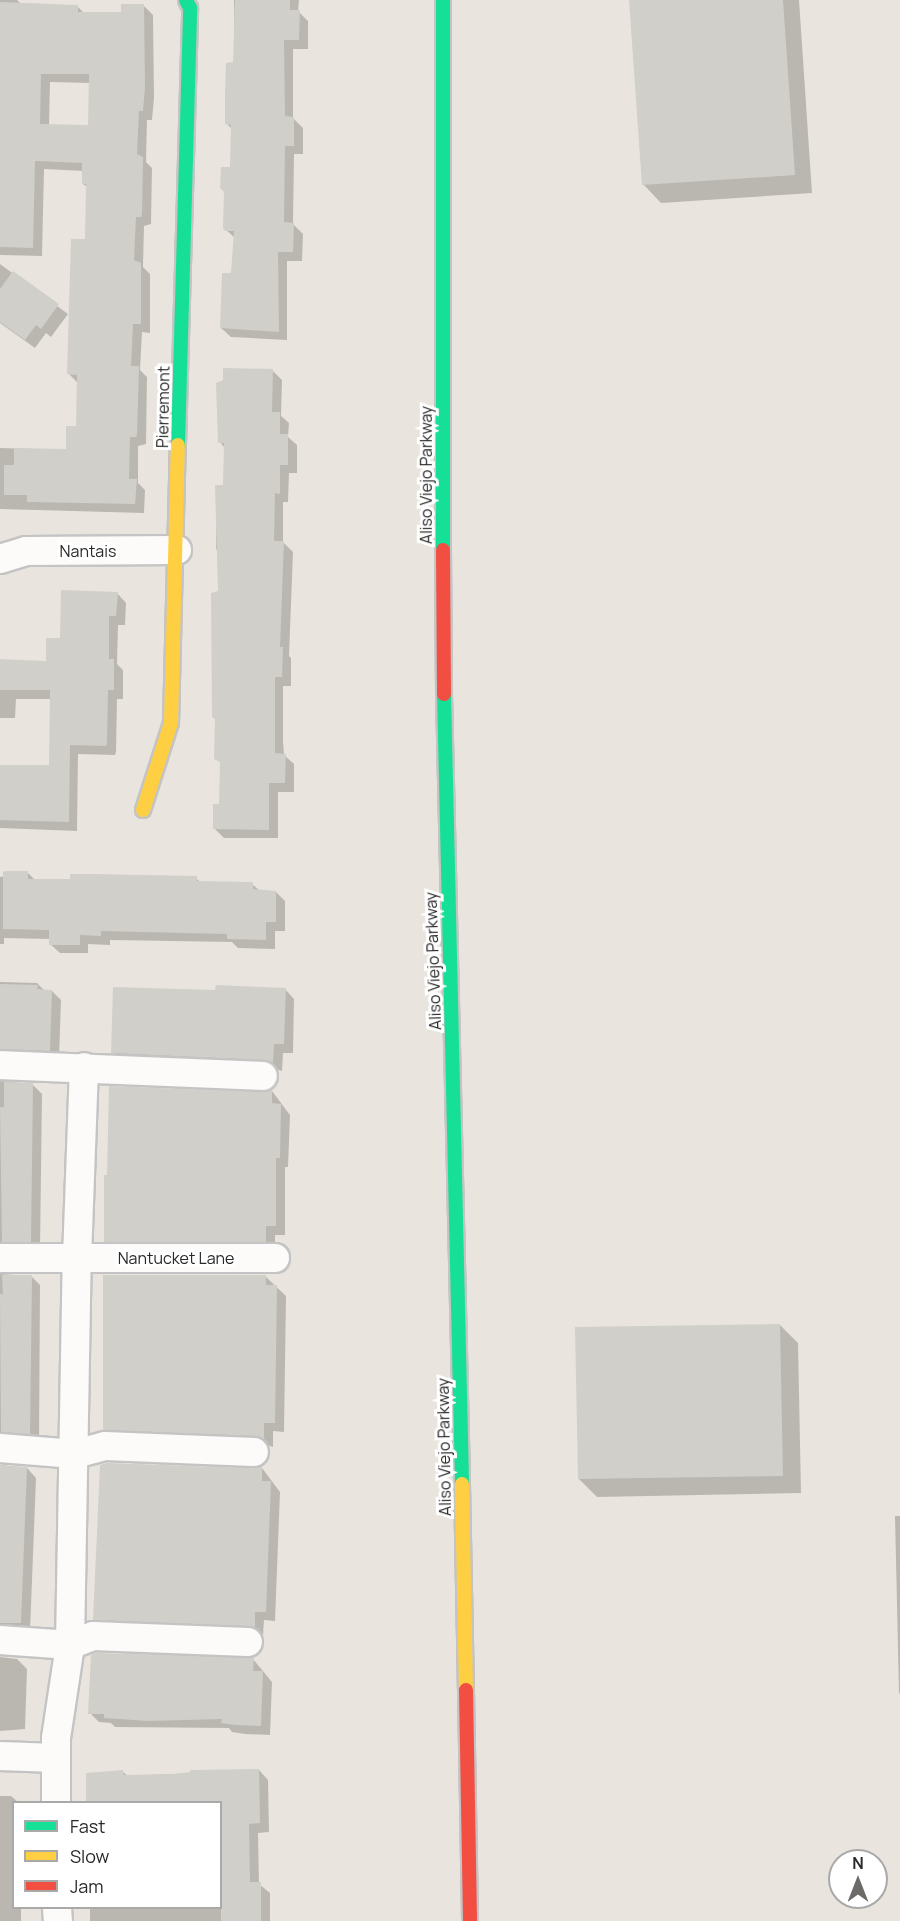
<!DOCTYPE html>
<style>
body{margin:0}
#map{position:relative;width:900px;height:1921px;overflow:hidden;background:#e9e5de;font-family:Manrope,sans-serif}
div>[style]{position:absolute}
.shadow>*{inset:0;background:#0003}
.building>*{inset:0;background:#d1cfca}
.roads{filter:drop-shadow(2px 0 #c5c4c4) drop-shadow(-2px 0 #c5c4c4) drop-shadow(0 2px #c5c4c4) drop-shadow(0 -2px #c5c4c4)}
.street>*{height:28px;margin:-14px;padding:0 14px;transform-origin:14px;border-radius:14px;background:#fcfbfa}
.fast>*{height:14px;margin:-7px;padding:0 7px;transform-origin:7px;border-radius:7px;background:#16e098}
.slow>*{height:14px;margin:-7px;padding:0 7px;transform-origin:7px;border-radius:7px;background:#ffcf43}
.jam>*{height:14px;margin:-7px;padding:0 7px;transform-origin:7px;border-radius:7px;background:#f24e42}
span{translate:-50% -50%;white-space:nowrap;text-align:center;line-height:1.15;-webkit-text-stroke:6px #fff;paint-order:stroke}
.street-label{font-size:16px;color:#292929}
.legend{position:absolute;left:12px;top:1801px;width:210px;height:108px;box-sizing:border-box;background:#fff;border:2px solid #a9a9a9;margin:0;padding:8px 10px;list-style:none;font-size:18px;color:#292929}
.legend li{display:flex;align-items:center;gap:12px;height:30px}
.legend b{width:30px;border:2px solid #a9a9a9}
.north{position:absolute;left:828px;top:1849px;width:60px;height:60px;box-sizing:border-box;background:#fff;border:2px solid #a9a9a9;border-radius:50%;rotate:0deg;font-size:16px;font-weight:700;line-height:24px;text-align:center;color:#292929}
.north::after{content:'';display:block;margin:auto;width:21px;height:27px;background:#6c6b68;clip-path:polygon(50% 0,100% 100%,50% 72%,0 100%)}
</style>
<div id="map">
<div class="shadow">
<div style="clip-path:polygon(evenodd,0 0,17px 0,21px 4px,77px 6px,84px 13px,122px 13px,144px 6px,153px 15px,154px 98px,152px 120px,147px 120px,146px 162px,152px 168px,151px 224px,144px 226px,143px 267px,150px 274px,150px 333px,142px 332px,140px 370px,147px 377px,146px 444px,138px 446px,138px 483px,145px 490px,144px 513px,0 509px,0 448px,67px 450px,78px 428px,78px 383px,69px 374px,86px 241px,87px 187px,83px 184px,84px 171px,44px 169px,42px 256px,0 255px,0 0,50px 82px,90px 83px,90px 127px,49px 126px,50px 82px)"></div>
<div style="clip-path:polygon(234px 0,299px 0,298px 11px,308px 21px,308px 49px,293px 49px,293px 118px,303px 128px,303px 154px,294px 154px,293px 224px,303px 234px,302px 261px,287px 261px,287px 340px,231px 337px,221px 328px,232px 275px,235px 238px,226px 230px,231px 168px,232px 129px,227px 124px,235px 63px)"></div>
<div style="clip-path:polygon(631px 0,799px 0,812px 193px,661px 203px,643px 184px)"></div>
<div style="clip-path:polygon(0 264px,68px 314px,51px 337px,46px 333px,35px 348px,0 323px)"></div>
<div style="clip-path:polygon(273px 371px,282px 380px,281px 416px,289px 423px,288px 437px,297px 445px,297px 473px,289px 473px,288px 502px,283px 502px,283px 542px,293px 552px,289px 656px,291px 658px,291px 686px,283px 686px,283px 741px,284px 755px,294px 764px,294px 792px,278px 792px,278px 838px,224px 838px,214px 828px,221px 805px,222px 764px,216px 758px,217px 720px,213px 717px,220px 552px,216px 549px,217px 487px,224px 487px,225px 448px,220px 442px)"></div>
<div style="clip-path:polygon(117px 593px,126px 603px,125px 625px,118px 625px,117px 664px,123px 670px,123px 699px,117px 699px,116px 752px,115px 755px,78px 754px,77px 831px,0 828px,0 765px,50px 767px,51px 699px,16px 699px,15px 718px,0 718px,0 661px,47px 662px,61px 640px)"></div>
<div style="clip-path:polygon(28px 873px,36px 881px,196px 878px,201px 883px,252px 884px,260px 891px,276px 892px,285px 901px,285px 931px,275px 931px,275px 949px,238px 948px,232px 942px,110px 940px,110px 945px,88px 944px,88px 953px,60px 953px,50px 944px,50px 939px,4px 938px,4px 944px,0 944px,0 877px)"></div>
<div style="clip-path:polygon(0 982px,37px 983px,45px 991px,52px 991px,61px 1000px,59px 1059px,0 1063px)"></div>
<div style="clip-path:polygon(285px 989px,294px 999px,293px 1053px,283px 1053px,282px 1071px,274px 1068px,122px 1062px,113px 1053px,217px 991px)"></div>
<div style="clip-path:polygon(0 1081px,32px 1084px,42px 1094px,40px 1250px,0 1254px)"></div>
<div style="clip-path:polygon(272px 1091px,290px 1115px,288px 1167px,285px 1167px,285px 1235px,275px 1235px,275px 1250px,115px 1250px,105px 1241px,263px 1094px)"></div>
<div style="clip-path:polygon(0 1274px,31px 1276px,40px 1285px,39px 1443px,0 1444px)"></div>
<div style="clip-path:polygon(265px 1276px,286px 1296px,284px 1432px,273px 1431px,273px 1447px,265px 1444px,114px 1439px,104px 1429px)"></div>
<div style="clip-path:polygon(780px 1325px,798px 1343px,801px 1493px,597px 1497px,579px 1479px)"></div>
<div style="clip-path:polygon(0 1465px,27px 1468px,36px 1478px,30px 1632px,0 1636px)"></div>
<div style="clip-path:polygon(262px 1468px,280px 1492px,275px 1621px,264px 1620px,263px 1636px,104px 1628px,95px 1619px)"></div>
<div style="clip-path:polygon(895px 1516px,900px 1516px,900px 1694px,899px 1693px)"></div>
<div style="clip-path:polygon(0 1657px,17px 1659px,27px 1669px,25px 1729px,0 1731px)"></div>
<div style="clip-path:polygon(253px 1659px,272px 1682px,270px 1735px,245px 1734px,232px 1732px,229px 1728px,115px 1727px,111px 1723px,99px 1722px,90px 1713px)"></div>
<div style="clip-path:polygon(259px 1770px,268px 1780px,269px 1832px,258px 1833px,259px 1884px,270px 1893px,270px 1921px,90px 1921px,90px 1908px,220px 1908px,220px 1802px,88px 1802px,123px 1772px,128px 1776px)"></div>
<div style="clip-path:polygon(0 1796px,11px 1796px,18px 1802px,14px 1802px,14px 1908px,21px 1908px,21px 1921px,0 1921px)"></div>
</div>
<div class="building">
<div style="clip-path:polygon(235px 0,290px 0,290px 10px,300px 10px,299px 40px,284px 40px,285px 116px,294px 117px,294px 146px,285px 146px,284px 222px,294px 223px,293px 252px,278px 252px,279px 332px,220px 328px,222px 273px,231px 273px,234px 231px,225px 231px,223px 228px,224px 192px,220px 188px,221px 167px,230px 167px,231px 125px,225px 124px,225px 93px,226px 63px,233px 62px)"></div>
<div style="clip-path:polygon(629px 0,783px 0,795px 175px,642px 185px)"></div>
<div style="clip-path:polygon(evenodd,0 2px,78px 5px,78px 12px,121px 12px,121px 4px,144px 4px,145px 88px,143px 111px,139px 111px,137px 154px,143px 157px,142px 214px,141px 217px,136px 217px,134px 260px,141px 263px,141px 324px,133px 324px,131px 366px,139px 366px,137px 434px,136px 437px,130px 437px,129px 479px,137px 479px,135px 504px,27px 502px,27px 495px,4px 495px,4px 465px,14px 465px,14px 448px,66px 449px,66px 426px,76px 426px,77px 375px,67px 374px,71px 239px,85px 239px,86px 184px,82px 184px,82px 163px,35px 161px,33px 248px,0 247px,0 2px,41px 74px,89px 74px,88px 125px,40px 124px,41px 74px)"></div>
<div style="clip-path:polygon(13px 271px,59px 304px,41px 329px,36px 325px,25px 340px,0 322px,0 289px)"></div>
<div style="clip-path:polygon(223px 368px,273px 369px,272px 412px,280px 412px,280px 434px,288px 434px,288px 465px,280px 465px,280px 494px,275px 493px,274px 541px,284px 541px,280px 647px,283px 647px,282px 677px,275px 677px,275px 753px,286px 754px,285px 783px,269px 783px,269px 830px,213px 829px,213px 804px,219px 804px,220px 762px,214px 759px,215px 717px,212px 717px,211px 593px,218px 591px,215px 485px,223px 485px,224px 443px,218px 443px,216px 383px,223px 380px)"></div>
<div style="clip-path:polygon(61px 590px,118px 592px,116px 616px,109px 616px,109px 659px,114px 659px,114px 690px,108px 690px,107px 742px,106px 746px,70px 745px,69px 822px,0 820px,0 765px,49px 765px,50px 690px,0 690px,0 659px,46px 661px,46px 638px,60px 638px)"></div>
<div style="clip-path:polygon(6px 871px,28px 871px,28px 879px,70px 879px,70px 874px,92px 874px,197px 876px,197px 881px,253px 882px,253px 889px,276px 891px,276px 922px,266px 922px,266px 940px,227px 939px,227px 934px,101px 931px,101px 936px,80px 935px,80px 945px,49px 945px,49px 930px,3px 929px,3px 872px)"></div>
<div style="clip-path:polygon(0 984px,38px 985px,37px 989px,52px 990px,50px 1051px,0 1049px)"></div>
<div style="clip-path:polygon(216px 985px,286px 988px,284px 1044px,274px 1044px,273px 1063px,264px 1060px,111px 1053px,113px 987px,215px 990px)"></div>
<div style="clip-path:polygon(4px 1082px,33px 1083px,31px 1242px,2px 1242px,0 1107px,4px 1107px)"></div>
<div style="clip-path:polygon(109px 1086px,262px 1092px,272px 1089px,272px 1103px,281px 1104px,280px 1158px,276px 1158px,276px 1226px,266px 1226px,266px 1242px,104px 1242px,104px 1175px,107px 1175px)"></div>
<div style="clip-path:polygon(2px 1275px,32px 1275px,30px 1434px,1px 1432px,0 1294px,3px 1294px)"></div>
<div style="clip-path:polygon(103px 1275px,266px 1275px,266px 1285px,277px 1285px,275px 1423px,264px 1423px,264px 1439px,255px 1436px,103px 1430px)"></div>
<div style="clip-path:polygon(780px 1324px,783px 1476px,578px 1479px,575px 1327px)"></div>
<div style="clip-path:polygon(107px 1463px,253px 1468px,262px 1466px,262px 1481px,271px 1481px,266px 1612px,255px 1612px,255px 1627px,93px 1620px,100px 1465px)"></div>
<div style="clip-path:polygon(0 1465px,27px 1467px,21px 1623px,0 1623px)"></div>
<div style="clip-path:polygon(96px 1653px,254px 1657px,253px 1671px,263px 1671px,261px 1726px,235px 1725px,221px 1723px,222px 1719px,148px 1721px,104px 1718px,104px 1714px,88px 1714px,91px 1655px)"></div>
<div style="clip-path:polygon(259px 1769px,260px 1823px,249px 1824px,250px 1882px,261px 1882px,261px 1921px,221px 1921px,220px 1803px,86px 1803px,86px 1773px,123px 1770px,124px 1775px,174px 1774px,190px 1772px,190px 1770px)"></div>
</div>
<div class="roads">
<div class="street">
<div style="left:0;top:559px;width:27px;rotate:-17deg"></div>
<div style="left:26px;top:551px;width:151px;rotate:-0.4deg"></div>
<div style="left:0;top:1065px;width:263px;rotate:2.4deg"></div>
<div style="left:0;top:1258px;width:275px"></div>
<div style="left:0;top:1448px;width:75px;rotate:4.6deg"></div>
<div style="left:75px;top:1454px;width:31px;rotate:-15deg"></div>
<div style="left:105px;top:1446px;width:149px;rotate:2.3deg"></div>
<div style="left:0;top:1640px;width:70px;rotate:4.1deg"></div>
<div style="left:70px;top:1645px;width:25px;rotate:-21deg"></div>
<div style="left:93px;top:1636px;width:155px;rotate:2.2deg"></div>
<div style="left:0;top:1756px;width:56px;rotate:2deg"></div>
<div style="left:56px;top:1802px;width:64px;rotate:-90deg"></div>
<div style="left:56px;top:1738px;width:94px;rotate:-81.4deg"></div>
<div style="left:70px;top:1645px;width:387px;rotate:-89deg"></div>
<div style="left:77px;top:1258px;width:191px;rotate:-87.9deg"></div>
<div style="left:57px;top:1908px;width:13px;rotate:86deg"></div>
</div>
<div class="fast">
<div style="left:443px;top:0;width:550px;rotate:90deg"></div>
<div style="left:178px;top:445px;width:437px;rotate:-88.4deg"></div>
<div style="left:190px;top:8px;width:9px;rotate:-117deg"></div>
<div style="left:444px;top:694px;width:790px;rotate:88.69deg"></div>
</div>
<div class="slow">
<div style="left:143px;top:810px;width:91px;rotate:-72.2deg"></div>
<div style="left:171px;top:723px;width:278px;rotate:-88.6deg"></div>
<div style="left:462px;top:1484px;width:206px;rotate:88.9deg"></div>
</div>
<div class="jam">
<div style="left:443px;top:550px;width:144px;rotate:89.6deg"></div>
<div style="left:466px;top:1690px;width:231px;rotate:89deg"></div>
</div>
</div>
<div class="street-label">
<span style="left:163px;top:407px;rotate:-89deg">Pierremont</span>
<span style="left:426px;top:475px;rotate:-90deg">Aliso Viejo Parkway</span>
<span style="left:88px;top:551px">Nantais</span>
<span style="left:433px;top:961px;rotate:-92deg">Aliso Viejo Parkway</span>
<span style="left:176px;top:1258px">Nantucket Lane</span>
<span style="left:444px;top:1447px;rotate:-91deg">Aliso Viejo Parkway</span>
</div>
<ul class="legend">
<li><b style="height:8px;background:#16e098"></b>Fast</li>
<li><b style="height:8px;background:#ffcf43"></b>Slow</li>
<li><b style="height:8px;background:#f24e42"></b>Jam</li>
</ul>
<div class="north">N</div>
</div>
